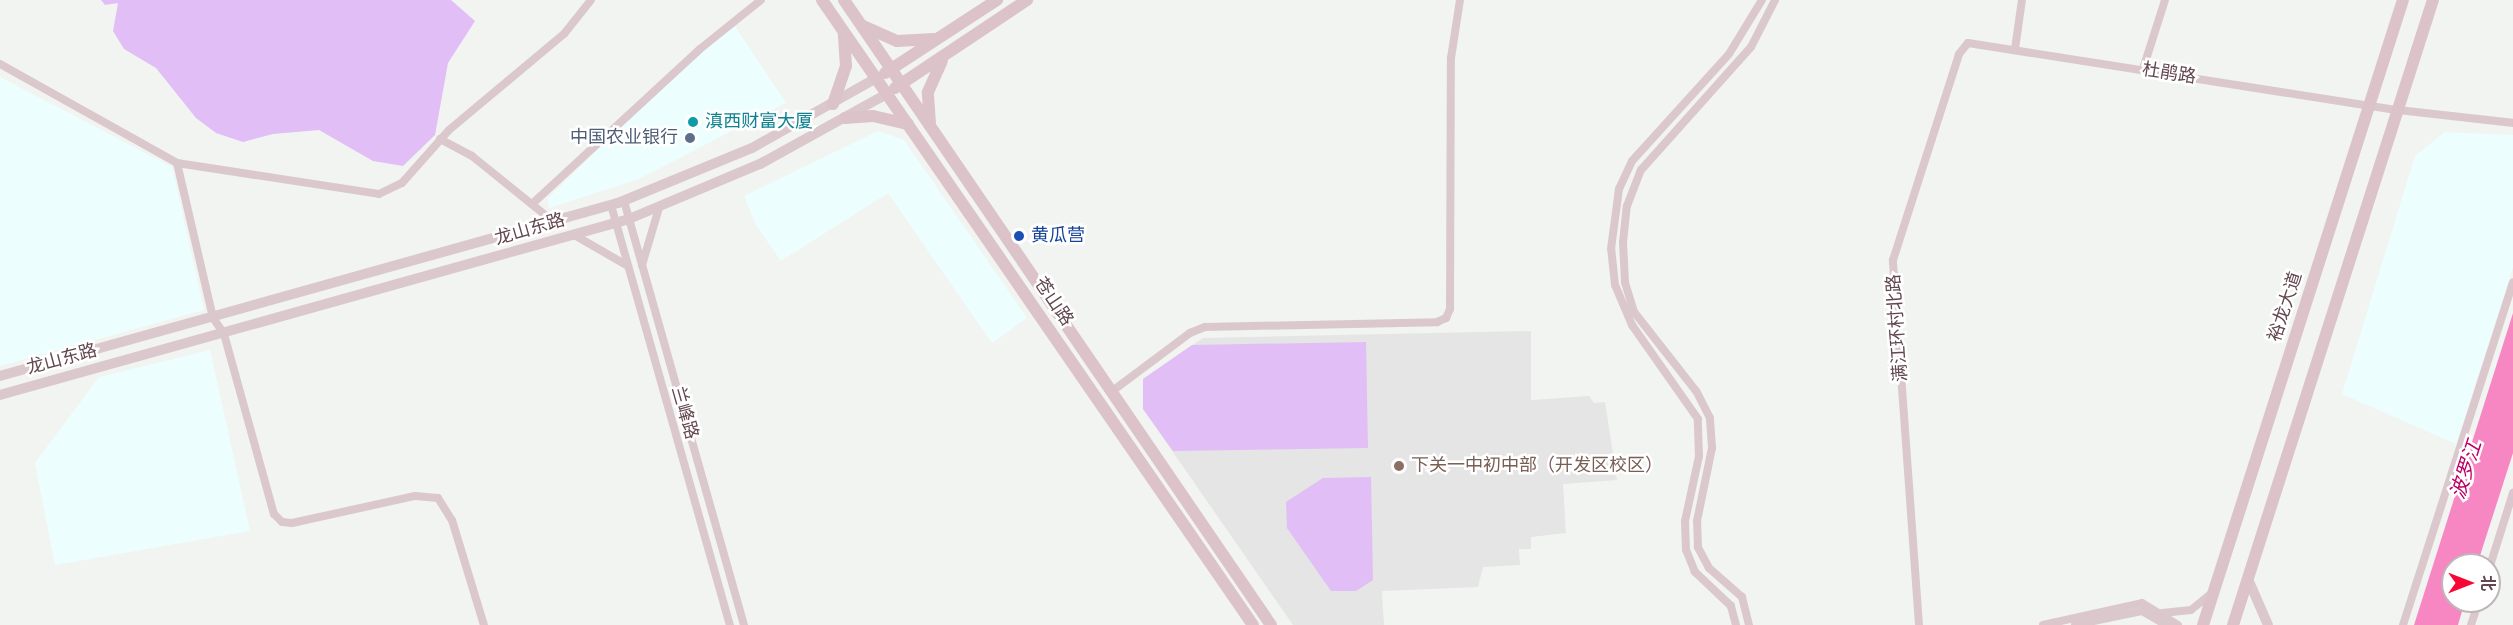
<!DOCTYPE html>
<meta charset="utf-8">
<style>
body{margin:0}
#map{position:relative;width:2513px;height:625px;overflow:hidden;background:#f2f4f2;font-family:"Source Sans 3","Noto Sans SC",sans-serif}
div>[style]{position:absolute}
.commercial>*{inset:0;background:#ecfefd}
.education>*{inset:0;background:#e4e5e4}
.green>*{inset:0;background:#e1bef5}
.water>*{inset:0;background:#f687c3}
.minor>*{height:8px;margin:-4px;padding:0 4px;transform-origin:4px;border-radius:4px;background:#dbc8cd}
.tertiary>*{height:10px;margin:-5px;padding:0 5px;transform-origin:5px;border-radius:5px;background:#dbc8cd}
.secondary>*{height:12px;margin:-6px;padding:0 6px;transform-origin:6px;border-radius:6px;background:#dcc3c9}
.dots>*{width:16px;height:16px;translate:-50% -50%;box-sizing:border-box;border:3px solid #fff;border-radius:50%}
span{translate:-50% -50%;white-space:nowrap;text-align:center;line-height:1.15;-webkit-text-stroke:5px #fff;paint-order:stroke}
.street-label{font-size:18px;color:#62474f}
.culture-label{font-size:18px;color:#0d838f}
.left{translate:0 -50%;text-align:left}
.service-label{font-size:18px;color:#4e5e75}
.right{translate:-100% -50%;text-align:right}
.transit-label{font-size:18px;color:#164399}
.education-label{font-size:18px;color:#785e54}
.water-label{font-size:20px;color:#bc0066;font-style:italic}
.north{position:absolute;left:2441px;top:553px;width:60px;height:60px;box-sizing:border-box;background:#fff;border:2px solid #c0b5b9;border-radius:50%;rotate:90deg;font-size:16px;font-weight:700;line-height:24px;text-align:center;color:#62474f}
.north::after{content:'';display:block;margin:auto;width:21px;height:27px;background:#f90734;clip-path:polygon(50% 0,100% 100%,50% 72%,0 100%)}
</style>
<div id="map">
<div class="commercial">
<div style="clip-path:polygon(734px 25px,786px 103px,639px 179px,549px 208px,548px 198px,675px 75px)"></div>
<div style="clip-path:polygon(0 77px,172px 167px,204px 310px,0 366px)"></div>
<div style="clip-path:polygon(878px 131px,904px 140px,1027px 318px,992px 343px,888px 193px,781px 261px,756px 225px,744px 196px)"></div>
<div style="clip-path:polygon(2445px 132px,2513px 135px,2513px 267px,2456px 444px,2342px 394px,2415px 156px)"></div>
<div style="clip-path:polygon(210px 350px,250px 531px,55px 565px,35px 463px,99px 377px)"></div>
</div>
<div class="education">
<div style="clip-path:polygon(1531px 331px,1531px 400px,1589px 396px,1594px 403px,1605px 402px,1617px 480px,1563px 484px,1566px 533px,1531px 537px,1531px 549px,1519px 549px,1520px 565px,1483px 567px,1478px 587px,1382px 591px,1384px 625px,1293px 625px,1143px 409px,1143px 379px,1203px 338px)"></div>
</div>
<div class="green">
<div style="clip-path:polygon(101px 0,451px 0,475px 21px,448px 63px,435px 135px,403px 166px,373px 161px,319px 130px,273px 134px,243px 142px,216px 133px,196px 118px,156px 68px,124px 49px,113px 31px,118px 3px,105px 5px)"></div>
<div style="clip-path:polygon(1366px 342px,1368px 448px,1173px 451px,1143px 409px,1143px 379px,1192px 345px)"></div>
<div style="clip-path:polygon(1371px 477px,1373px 580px,1356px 591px,1331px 591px,1287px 528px,1286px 502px,1323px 478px)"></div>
</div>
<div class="water">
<div style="clip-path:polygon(2513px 313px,2513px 453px,2477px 565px,2453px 565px,2453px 601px,2465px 601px,2458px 625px,2414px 625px)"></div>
</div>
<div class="minor">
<div style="left:2015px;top:49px;width:49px;rotate:-81.9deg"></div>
<div style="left:0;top:64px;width:203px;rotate:29.2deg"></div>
<div style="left:177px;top:163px;width:204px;rotate:8.7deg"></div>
<div style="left:379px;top:194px;width:25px;rotate:-26deg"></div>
<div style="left:402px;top:183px;width:71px;rotate:-48.4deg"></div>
<div style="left:449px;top:130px;width:150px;rotate:-39.9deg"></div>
<div style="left:564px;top:34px;width:43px;rotate:-51.5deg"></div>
<div style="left:2143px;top:69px;width:72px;rotate:-72.3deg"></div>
<div style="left:440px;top:139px;width:36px;rotate:28deg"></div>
<div style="left:472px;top:156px;width:107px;rotate:38.9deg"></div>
<div style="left:177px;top:163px;width:159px;rotate:76.9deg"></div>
<div style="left:213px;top:318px;width:19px;rotate:55deg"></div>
<div style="left:224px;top:334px;width:187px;rotate:74.5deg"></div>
<div style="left:274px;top:514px;width:11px;rotate:45deg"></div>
<div style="left:282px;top:522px;width:10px;rotate:6deg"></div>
<div style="left:292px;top:523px;width:126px;rotate:-12.4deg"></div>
<div style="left:415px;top:496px;width:23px;rotate:5deg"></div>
<div style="left:438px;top:498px;width:26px;rotate:58deg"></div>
<div style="left:452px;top:520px;width:110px;rotate:73.1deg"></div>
<div style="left:624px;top:201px;width:441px;rotate:74.2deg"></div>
<div style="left:532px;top:204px;width:229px;rotate:-42.7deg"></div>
<div style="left:700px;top:49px;width:78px;rotate:-38.8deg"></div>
<div style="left:611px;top:205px;width:437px;rotate:74.2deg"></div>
<div style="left:576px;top:236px;width:60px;rotate:30deg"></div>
<div style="left:642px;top:265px;width:59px;rotate:-73.4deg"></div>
<div style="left:1111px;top:392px;width:99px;rotate:-36.8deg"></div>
<div style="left:1190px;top:333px;width:16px;rotate:-22deg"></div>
<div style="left:1205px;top:327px;width:232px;rotate:-1.2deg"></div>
<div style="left:1437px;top:322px;width:10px;rotate:-24deg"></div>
<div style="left:1446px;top:318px;width:10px;rotate:-66deg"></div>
<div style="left:1450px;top:309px;width:251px;rotate:-89.8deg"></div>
<div style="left:1451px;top:58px;width:59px;rotate:-81.2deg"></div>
<div style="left:2489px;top:569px;width:80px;rotate:-72.5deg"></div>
<div style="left:2162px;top:613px;width:29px;rotate:-6deg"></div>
<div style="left:2191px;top:610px;width:26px;rotate:-39deg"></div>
<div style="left:1736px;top:625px;width:20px;rotate:-105deg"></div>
<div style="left:1731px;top:606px;width:50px;rotate:-136.6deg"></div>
<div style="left:1695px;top:572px;width:24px;rotate:-112deg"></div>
<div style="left:1686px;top:550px;width:29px;rotate:-92deg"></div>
<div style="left:1685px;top:521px;width:66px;rotate:-77.8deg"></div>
<div style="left:1699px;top:456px;width:37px;rotate:-92deg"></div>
<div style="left:1698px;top:419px;width:115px;rotate:-125.1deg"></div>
<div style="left:1632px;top:325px;width:43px;rotate:-113deg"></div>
<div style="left:1615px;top:285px;width:36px;rotate:-96deg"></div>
<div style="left:1611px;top:249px;width:61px;rotate:-82.4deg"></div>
<div style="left:1619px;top:189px;width:31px;rotate:-65deg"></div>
<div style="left:1632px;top:161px;width:144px;rotate:-47.8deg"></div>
<div style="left:1729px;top:54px;width:63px;rotate:-58.6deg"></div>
<div style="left:1749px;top:625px;width:29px;rotate:-104deg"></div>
<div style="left:1742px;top:597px;width:44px;rotate:-138.7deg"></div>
<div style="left:1709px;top:568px;width:24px;rotate:-118deg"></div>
<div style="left:1698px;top:547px;width:26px;rotate:-92deg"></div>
<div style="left:1697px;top:521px;width:75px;rotate:-78.4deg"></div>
<div style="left:1712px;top:448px;width:30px;rotate:-94deg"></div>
<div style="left:1710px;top:418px;width:30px;rotate:-117deg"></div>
<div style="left:1696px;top:391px;width:100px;rotate:-128.1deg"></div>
<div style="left:1634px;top:312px;width:31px;rotate:-107deg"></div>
<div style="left:1625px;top:282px;width:40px;rotate:-92.9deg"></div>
<div style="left:1623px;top:242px;width:36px;rotate:-84deg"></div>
<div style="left:1627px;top:206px;width:39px;rotate:-69deg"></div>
<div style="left:1641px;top:170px;width:165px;rotate:-48.2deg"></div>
<div style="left:1751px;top:47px;width:53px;rotate:-62.9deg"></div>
<div style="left:1919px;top:625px;width:366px;rotate:-94.1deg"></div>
<div style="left:1893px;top:260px;width:216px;rotate:-72.2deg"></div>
<div style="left:1959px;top:54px;width:14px;rotate:-51deg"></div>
<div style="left:1968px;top:43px;width:435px;rotate:8.9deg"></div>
<div style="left:2398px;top:110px;width:116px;rotate:6.4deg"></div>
<div style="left:2043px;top:625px;width:101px;rotate:-12.5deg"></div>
<div style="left:2142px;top:603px;width:42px;rotate:31.4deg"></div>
<div style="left:2075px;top:625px;width:68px;rotate:-11.8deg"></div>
<div style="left:2142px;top:611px;width:28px;rotate:30deg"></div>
<div style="left:2403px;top:625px;width:360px;rotate:-72.2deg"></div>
<div style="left:2471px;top:625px;width:25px;rotate:-72deg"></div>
</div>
<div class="tertiary">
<div style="left:0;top:376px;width:642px;rotate:-15.64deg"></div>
<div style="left:618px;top:203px;width:145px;rotate:-22.3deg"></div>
<div style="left:752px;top:148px;width:142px;rotate:-29.4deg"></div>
<div style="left:0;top:395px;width:653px;rotate:-15.63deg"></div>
<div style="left:629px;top:219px;width:142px;rotate:-22.8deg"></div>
<div style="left:760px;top:164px;width:145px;rotate:-28.9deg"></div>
<div style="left:2248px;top:579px;width:50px;rotate:66.5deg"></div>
</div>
<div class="secondary">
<div style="left:822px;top:0;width:759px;rotate:55.41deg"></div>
<div style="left:844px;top:0;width:757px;rotate:55.66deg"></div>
<div style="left:863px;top:26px;width:37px;rotate:24deg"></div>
<div style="left:897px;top:41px;width:37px;rotate:-3deg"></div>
<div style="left:885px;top:73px;width:134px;rotate:-33.1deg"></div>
<div style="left:895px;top:88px;width:159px;rotate:-33.7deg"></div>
<div style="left:833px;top:104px;width:40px;rotate:-71.1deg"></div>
<div style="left:846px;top:66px;width:32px;rotate:-94deg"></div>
<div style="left:845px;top:118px;width:28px;rotate:-4deg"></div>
<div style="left:873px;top:116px;width:36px;rotate:13deg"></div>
<div style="left:930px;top:124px;width:32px;rotate:-94deg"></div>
<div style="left:928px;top:92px;width:34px;rotate:-66deg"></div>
<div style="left:2203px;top:625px;width:656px;rotate:-72.26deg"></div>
<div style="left:2233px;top:625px;width:656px;rotate:-72.26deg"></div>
</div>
<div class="dots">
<div style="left:693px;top:122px;background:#0f9aa8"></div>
<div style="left:690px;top:138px;background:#5c6f8a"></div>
<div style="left:1019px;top:236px;background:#1a4fb4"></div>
<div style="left:1399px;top:466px;background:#8d6e63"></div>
</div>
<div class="street-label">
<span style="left:2169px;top:74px;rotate:9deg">杜鹃路</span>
<span style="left:530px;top:230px;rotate:-16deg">龙山东路</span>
<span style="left:1053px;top:302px;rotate:56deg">苍山路</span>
<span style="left:2286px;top:307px;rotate:-72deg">裕龙大道</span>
<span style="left:1898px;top:328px;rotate:-94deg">满江环村北路</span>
<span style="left:62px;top:360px;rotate:-15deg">龙山东路</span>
<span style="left:684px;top:413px;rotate:74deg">兰峰路</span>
</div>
<div class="culture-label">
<span class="left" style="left:705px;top:122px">滇西财富大厦</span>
</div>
<div class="service-label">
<span class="right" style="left:678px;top:138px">中国农业银行</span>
</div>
<div class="transit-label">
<span class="left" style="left:1031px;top:236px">黄瓜营</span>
</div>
<div class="education-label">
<span class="left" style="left:1411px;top:466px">下关一中初中部（开发区校区）</span>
</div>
<div class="water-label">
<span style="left:2467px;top:470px;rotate:-72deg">波罗江</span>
</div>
<div class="north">北</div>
</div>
